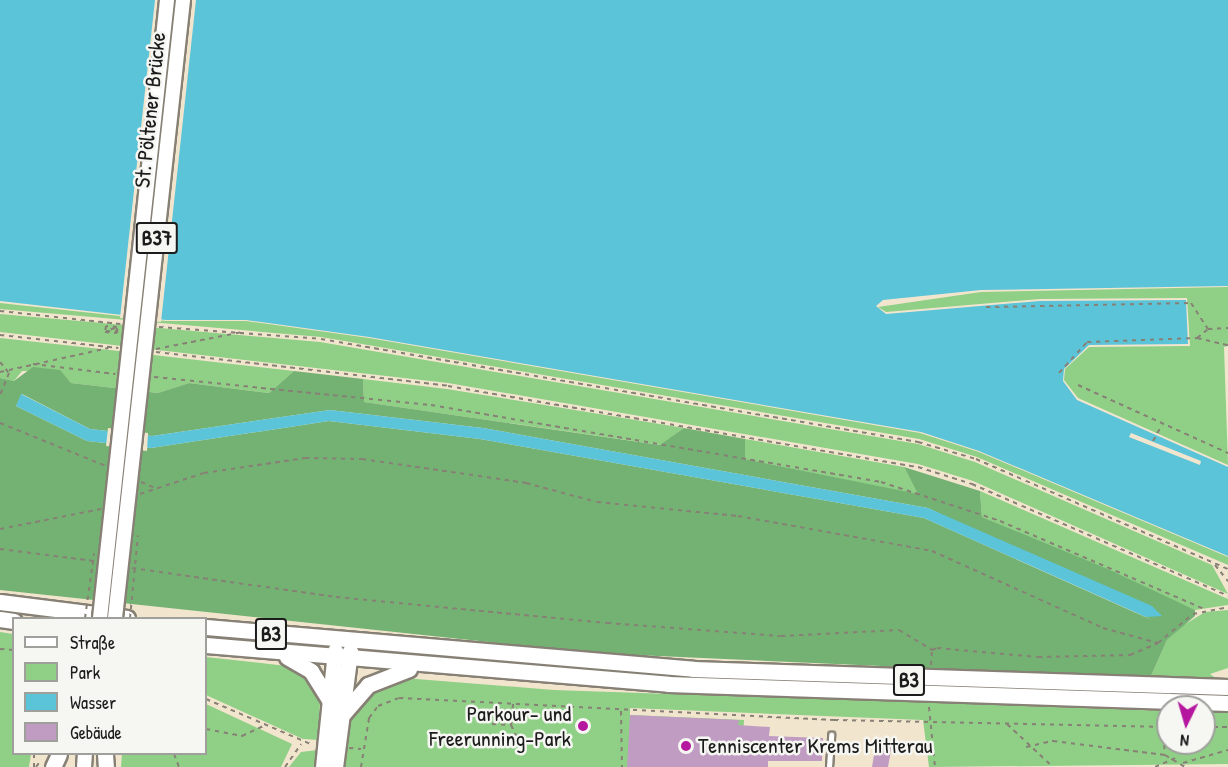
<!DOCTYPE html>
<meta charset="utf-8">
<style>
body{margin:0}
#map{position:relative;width:1228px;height:767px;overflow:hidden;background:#f2e5ce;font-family:"Patrick Hand",sans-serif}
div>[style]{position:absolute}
.green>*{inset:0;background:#8fcf86}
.forest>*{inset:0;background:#73b273}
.water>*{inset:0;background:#5cc4d8}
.pier>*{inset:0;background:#f2e5ce}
.building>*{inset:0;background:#c09cc2}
.path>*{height:2px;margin-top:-1px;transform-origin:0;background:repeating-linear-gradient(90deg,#878075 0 4.5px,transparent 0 9px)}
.roads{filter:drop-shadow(2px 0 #878075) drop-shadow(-2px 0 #878075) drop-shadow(0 2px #878075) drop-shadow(0 -2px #878075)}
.service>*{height:4.5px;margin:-2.25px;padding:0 2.25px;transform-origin:2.25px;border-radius:2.25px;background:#fff}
.primary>*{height:14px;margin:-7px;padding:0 7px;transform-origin:7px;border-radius:7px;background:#fff}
.trunk>*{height:15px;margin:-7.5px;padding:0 7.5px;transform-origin:7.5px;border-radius:7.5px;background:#fff}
.path-bridge>*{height:2px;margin-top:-1px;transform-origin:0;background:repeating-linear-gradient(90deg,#878075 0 4.5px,transparent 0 9px)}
.bridges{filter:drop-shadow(2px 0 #878075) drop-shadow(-2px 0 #878075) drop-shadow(0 2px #878075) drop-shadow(0 -2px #878075)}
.primary-bridge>*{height:14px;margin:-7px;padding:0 7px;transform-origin:7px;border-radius:7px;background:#fff}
.dots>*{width:16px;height:16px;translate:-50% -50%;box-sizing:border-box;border:3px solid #f6f6f2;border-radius:50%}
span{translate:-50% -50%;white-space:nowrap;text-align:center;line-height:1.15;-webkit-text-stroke:5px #f6f6f2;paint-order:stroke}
.shield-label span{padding:2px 4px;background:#f6f6f2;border:2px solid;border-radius:4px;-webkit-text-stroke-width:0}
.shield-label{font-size:21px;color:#1c1c1c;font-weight:700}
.street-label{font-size:22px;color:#1c1c1c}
.poi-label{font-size:22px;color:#1c1c1c}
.right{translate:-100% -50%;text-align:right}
.left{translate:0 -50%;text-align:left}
.legend{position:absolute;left:12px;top:617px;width:195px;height:138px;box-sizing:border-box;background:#f6f6f2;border:2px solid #9f9f9c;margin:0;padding:8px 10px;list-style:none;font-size:18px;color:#1c1c1c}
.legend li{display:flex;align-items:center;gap:12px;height:30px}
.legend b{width:30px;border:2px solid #9f9f9c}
.north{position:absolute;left:1156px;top:695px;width:60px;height:60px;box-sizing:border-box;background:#f6f6f2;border:2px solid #9f9f9c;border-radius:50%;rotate:185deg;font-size:16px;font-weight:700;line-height:24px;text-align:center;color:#1c1c1c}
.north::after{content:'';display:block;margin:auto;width:21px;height:27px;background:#b5179e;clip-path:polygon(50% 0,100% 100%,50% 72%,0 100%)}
</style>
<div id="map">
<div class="green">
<div style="clip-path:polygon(1228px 287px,1228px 346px,1224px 347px,1228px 465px,1078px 398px,1064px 380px,1065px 369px,1089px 347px,1190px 346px,1187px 298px,1040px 299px,886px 312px,878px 307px,981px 292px)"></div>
<div style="clip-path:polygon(0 303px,166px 321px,246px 321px,369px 338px,920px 433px,979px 452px,1228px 557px,1228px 565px,977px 457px,919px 439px,321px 337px,0 309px)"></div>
<div style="clip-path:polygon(0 314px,320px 342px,918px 444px,975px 462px,1212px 565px,1228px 594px,973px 481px,918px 464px,448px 383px,0 332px)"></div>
<div style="clip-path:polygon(0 338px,110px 350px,294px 371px,269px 393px,189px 383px,158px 393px,71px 383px,60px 371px,22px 371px,14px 381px,0 378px)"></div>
<div style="clip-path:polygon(363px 379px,447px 389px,684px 428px,661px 445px,364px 402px)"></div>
<div style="clip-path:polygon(745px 439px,904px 467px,919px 495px,745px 459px)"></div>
<div style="clip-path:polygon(980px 491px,1228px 599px,1228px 605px,1195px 610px,982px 517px)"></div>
<div style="clip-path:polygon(1228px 610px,1228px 668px,1210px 674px,1217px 679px,1150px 678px,1167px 640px,1184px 625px,1205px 612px)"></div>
<div style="clip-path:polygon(0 632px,13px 634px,14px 754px,31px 754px,29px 767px,0 767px)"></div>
<div style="clip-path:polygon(206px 657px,287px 666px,309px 676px,320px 698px,319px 740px,303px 739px,206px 695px)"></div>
<div style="clip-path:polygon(404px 678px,554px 690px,1168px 711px,1168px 743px,1204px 743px,1204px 711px,1228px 711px,1228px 764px,929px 767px,923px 720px,630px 708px,630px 715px,744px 720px,742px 767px,342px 767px,351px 714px,372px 690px)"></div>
<div style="clip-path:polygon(206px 704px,292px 744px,281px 767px,121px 767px,122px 754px,206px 754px)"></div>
<div style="clip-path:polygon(318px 750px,317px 767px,289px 767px,301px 752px)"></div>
</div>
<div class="forest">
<div style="clip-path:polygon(evenodd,33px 367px,60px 370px,71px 383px,158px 393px,189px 383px,269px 393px,294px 371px,363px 379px,364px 402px,660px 445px,684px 428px,745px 439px,745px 459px,918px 494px,904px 467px,980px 491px,982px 517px,1110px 570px,1195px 610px,1195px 616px,1167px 640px,1150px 678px,591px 653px,0 590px,0 378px,14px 381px,33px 367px,22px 394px,90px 429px,152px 436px,330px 410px,483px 428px,928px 508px,1152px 620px,924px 518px,480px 439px,329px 421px,151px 448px,87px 441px,16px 406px,22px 394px)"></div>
</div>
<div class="water">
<div style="clip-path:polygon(0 0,1228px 0,1228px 286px,981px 290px,883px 300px,876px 306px,886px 314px,1040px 301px,1186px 300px,1188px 344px,1089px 345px,1064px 369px,1063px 381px,1077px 400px,1228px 467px,1228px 556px,979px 451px,921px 432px,369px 337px,246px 320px,166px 320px,0 301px)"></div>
<div style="clip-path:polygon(21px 394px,90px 429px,152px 436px,330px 410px,483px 428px,928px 508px,1152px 606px,1162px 616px,1146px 617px,924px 518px,480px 439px,329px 421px,151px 448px,87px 441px,16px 406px)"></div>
</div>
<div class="pier">
<div style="clip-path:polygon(155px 0,196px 0,161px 322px,120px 318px)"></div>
<div style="clip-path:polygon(108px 428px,148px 433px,147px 451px,106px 446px)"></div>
<div style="clip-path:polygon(1131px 433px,1201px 461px,1200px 465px,1129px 437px)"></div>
</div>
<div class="building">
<div style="clip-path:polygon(630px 715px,739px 720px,738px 725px,770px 727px,769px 736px,823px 738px,822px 761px,768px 761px,768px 767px,627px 767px)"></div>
<div style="clip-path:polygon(876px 743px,892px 745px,888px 767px,872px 767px)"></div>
</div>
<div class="path">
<div style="left:986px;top:307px;width:205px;rotate:-1.1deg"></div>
<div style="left:1191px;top:303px;width:31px;rotate:57deg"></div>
<div style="left:0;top:311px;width:121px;rotate:6.2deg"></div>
<div style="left:159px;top:327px;width:162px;rotate:4.2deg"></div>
<div style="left:321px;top:339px;width:606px;rotate:9.79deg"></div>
<div style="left:918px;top:442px;width:60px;rotate:16.3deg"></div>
<div style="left:976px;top:459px;width:275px;rotate:23.6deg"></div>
<div style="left:115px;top:328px;width:9px;rotate:162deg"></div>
<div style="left:106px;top:331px;width:10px;rotate:6deg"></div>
<div style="left:116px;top:332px;width:5px;rotate:-79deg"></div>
<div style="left:117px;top:327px;width:11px;rotate:-175deg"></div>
<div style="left:106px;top:326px;width:6px;rotate:99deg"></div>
<div style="left:105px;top:332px;width:12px;rotate:5deg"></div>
<div style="left:117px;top:333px;width:10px;rotate:-84deg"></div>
<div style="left:0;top:335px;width:119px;rotate:6.3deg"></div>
<div style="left:1197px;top:338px;width:14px;rotate:-39deg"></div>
<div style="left:1208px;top:329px;width:20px;rotate:-3deg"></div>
<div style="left:156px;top:349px;width:88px;rotate:-11.2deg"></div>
<div style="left:156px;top:352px;width:294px;rotate:6.6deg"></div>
<div style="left:448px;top:386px;width:477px;rotate:9.8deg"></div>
<div style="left:918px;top:467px;width:57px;rotate:17.5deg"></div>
<div style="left:972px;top:484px;width:279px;rotate:23.6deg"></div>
<div style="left:0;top:362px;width:14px;rotate:51deg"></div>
<div style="left:9px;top:373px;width:24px;rotate:112deg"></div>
<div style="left:33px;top:364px;width:83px;rotate:7deg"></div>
<div style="left:0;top:372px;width:111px;rotate:-12.5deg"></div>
<div style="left:1059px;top:373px;width:42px;rotate:-47.9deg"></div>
<div style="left:1087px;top:342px;width:110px;rotate:-2.1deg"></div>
<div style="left:1197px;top:338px;width:32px;rotate:13deg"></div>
<div style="left:154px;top:377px;width:278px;rotate:5.8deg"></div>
<div style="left:431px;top:405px;width:457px;rotate:9.7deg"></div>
<div style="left:881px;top:482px;width:125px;rotate:18.1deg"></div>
<div style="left:1000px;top:521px;width:222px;rotate:23.3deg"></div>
<div style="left:1078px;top:385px;width:165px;rotate:24.4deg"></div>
<div style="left:0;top:423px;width:114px;rotate:22.1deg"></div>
<div style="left:1153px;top:441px;width:18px;rotate:-61deg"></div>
<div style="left:141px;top:482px;width:15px;rotate:23deg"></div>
<div style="left:140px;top:494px;width:67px;rotate:-18.2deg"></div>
<div style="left:204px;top:473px;width:102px;rotate:-8.4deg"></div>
<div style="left:305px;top:458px;width:57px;rotate:1deg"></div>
<div style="left:362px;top:459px;width:166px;rotate:8.3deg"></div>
<div style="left:526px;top:483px;width:73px;rotate:15deg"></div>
<div style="left:597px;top:502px;width:142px;rotate:5.7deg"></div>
<div style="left:738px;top:516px;width:197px;rotate:10.2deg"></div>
<div style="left:932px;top:551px;width:188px;rotate:24.2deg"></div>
<div style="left:1103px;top:628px;width:57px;rotate:15.3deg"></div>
<div style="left:0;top:529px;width:103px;rotate:-11.2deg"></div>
<div style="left:0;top:549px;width:95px;rotate:7.3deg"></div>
<div style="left:1215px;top:565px;width:21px;rotate:51deg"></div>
<div style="left:132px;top:568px;width:206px;rotate:8.1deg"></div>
<div style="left:336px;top:597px;width:272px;rotate:5.5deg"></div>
<div style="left:607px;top:623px;width:174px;rotate:4.3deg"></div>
<div style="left:781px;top:636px;width:118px;rotate:-2.9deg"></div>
<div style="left:899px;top:630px;width:39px;rotate:31deg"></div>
<div style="left:0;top:649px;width:14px;rotate:4deg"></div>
<div style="left:931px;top:665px;width:15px;rotate:-86deg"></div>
<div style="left:932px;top:650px;width:5px;rotate:-22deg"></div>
<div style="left:937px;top:648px;width:101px;rotate:5.1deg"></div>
<div style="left:1038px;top:657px;width:92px;rotate:-1.2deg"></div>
<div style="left:1130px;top:655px;width:30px;rotate:-23deg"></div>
<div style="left:1158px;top:643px;width:45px;rotate:-39.6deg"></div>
<div style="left:1193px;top:614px;width:36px;rotate:-11deg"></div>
<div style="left:206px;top:699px;width:116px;rotate:23.3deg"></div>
<div style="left:513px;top:704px;width:21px;rotate:95deg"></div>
<div style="left:511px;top:725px;width:21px;rotate:65deg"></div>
<div style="left:929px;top:707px;width:60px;rotate:84.3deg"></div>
<div style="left:621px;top:711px;width:56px;rotate:89deg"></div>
<div style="left:492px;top:724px;width:19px;rotate:3deg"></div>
<div style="left:1007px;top:724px;width:63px;rotate:43.1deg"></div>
<div style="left:1163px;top:727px;width:27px;rotate:86deg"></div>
<div style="left:1204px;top:727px;width:24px"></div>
<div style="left:206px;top:729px;width:37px;rotate:11deg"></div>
<div style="left:242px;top:736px;width:23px;rotate:-25deg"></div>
<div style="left:1026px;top:747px;width:28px;rotate:-13deg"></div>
<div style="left:1053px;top:741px;width:113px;rotate:7.1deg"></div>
<div style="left:1165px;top:755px;width:23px;rotate:31deg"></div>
<div style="left:349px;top:748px;width:12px;rotate:5deg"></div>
<div style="left:174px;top:754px;width:14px;rotate:69deg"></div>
<div style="left:1183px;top:763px;width:47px;rotate:-16.1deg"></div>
<div style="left:34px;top:767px;width:13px;rotate:-90deg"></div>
<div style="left:36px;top:767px;width:9px;rotate:-54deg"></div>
<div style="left:285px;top:767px;width:28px;rotate:-55deg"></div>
<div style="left:361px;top:767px;width:50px;rotate:-80.7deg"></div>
<div style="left:369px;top:718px;width:15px;rotate:-53deg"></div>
<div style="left:378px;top:706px;width:22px;rotate:-21deg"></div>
<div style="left:399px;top:698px;width:436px;rotate:2.9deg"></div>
<div style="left:834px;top:720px;width:334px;rotate:1.2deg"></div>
<div style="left:1155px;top:767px;width:22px;rotate:-24deg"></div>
</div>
<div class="roads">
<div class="service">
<div style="left:829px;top:767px;width:32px;rotate:-86deg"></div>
</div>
<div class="primary">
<div style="left:84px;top:767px;width:13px;rotate:-86deg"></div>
</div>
<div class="trunk">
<div style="left:0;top:602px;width:128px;rotate:7.2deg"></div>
<div style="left:0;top:619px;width:14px;rotate:8deg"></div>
<div style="left:206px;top:627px;width:489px;rotate:4.9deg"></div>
<div style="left:693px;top:669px;width:535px;rotate:1.93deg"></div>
<div style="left:206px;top:645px;width:464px;rotate:4.8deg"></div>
<div style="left:668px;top:684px;width:560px;rotate:1.94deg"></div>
<div style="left:287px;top:657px;width:28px;rotate:30deg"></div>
<div style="left:311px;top:671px;width:34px;rotate:58deg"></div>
<div style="left:342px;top:715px;width:40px;rotate:-49deg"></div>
<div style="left:368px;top:685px;width:44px;rotate:-21.3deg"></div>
<div style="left:105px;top:754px;width:13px;rotate:86deg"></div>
<div style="left:53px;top:767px;width:14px;rotate:-65deg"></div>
<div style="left:323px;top:767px;width:117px;rotate:-84.1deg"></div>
<div style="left:335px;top:767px;width:117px;rotate:-82.6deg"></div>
</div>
</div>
<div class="path-bridge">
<div style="left:85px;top:618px;width:65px;rotate:-82deg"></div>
<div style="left:130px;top:618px;width:83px;rotate:-84.5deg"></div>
</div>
<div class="bridges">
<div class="primary-bridge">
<div style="left:100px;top:618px;width:622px;rotate:-83.81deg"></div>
<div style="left:115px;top:618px;width:622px;rotate:-83.72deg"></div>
</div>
</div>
<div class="dots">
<div style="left:583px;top:726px;background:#b5179e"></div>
<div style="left:686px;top:746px;background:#b5179e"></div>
</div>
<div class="shield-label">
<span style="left:157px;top:238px">B37</span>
<span style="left:271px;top:634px">B3</span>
<span style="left:909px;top:680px">B3</span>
</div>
<div class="street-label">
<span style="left:150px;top:110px;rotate:-84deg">St. Pöltener Brücke</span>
</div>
<div class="poi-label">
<span class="right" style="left:571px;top:726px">Parkour- und<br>Freerunning-Park</span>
<span class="left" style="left:698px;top:746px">Tenniscenter Krems Mitterau</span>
</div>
<ul class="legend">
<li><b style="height:8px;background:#fff"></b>Straße</li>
<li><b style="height:16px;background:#8fcf86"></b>Park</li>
<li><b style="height:16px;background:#5cc4d8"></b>Wasser</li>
<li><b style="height:16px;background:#c09cc2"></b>Gebäude</li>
</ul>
<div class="north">N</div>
</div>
